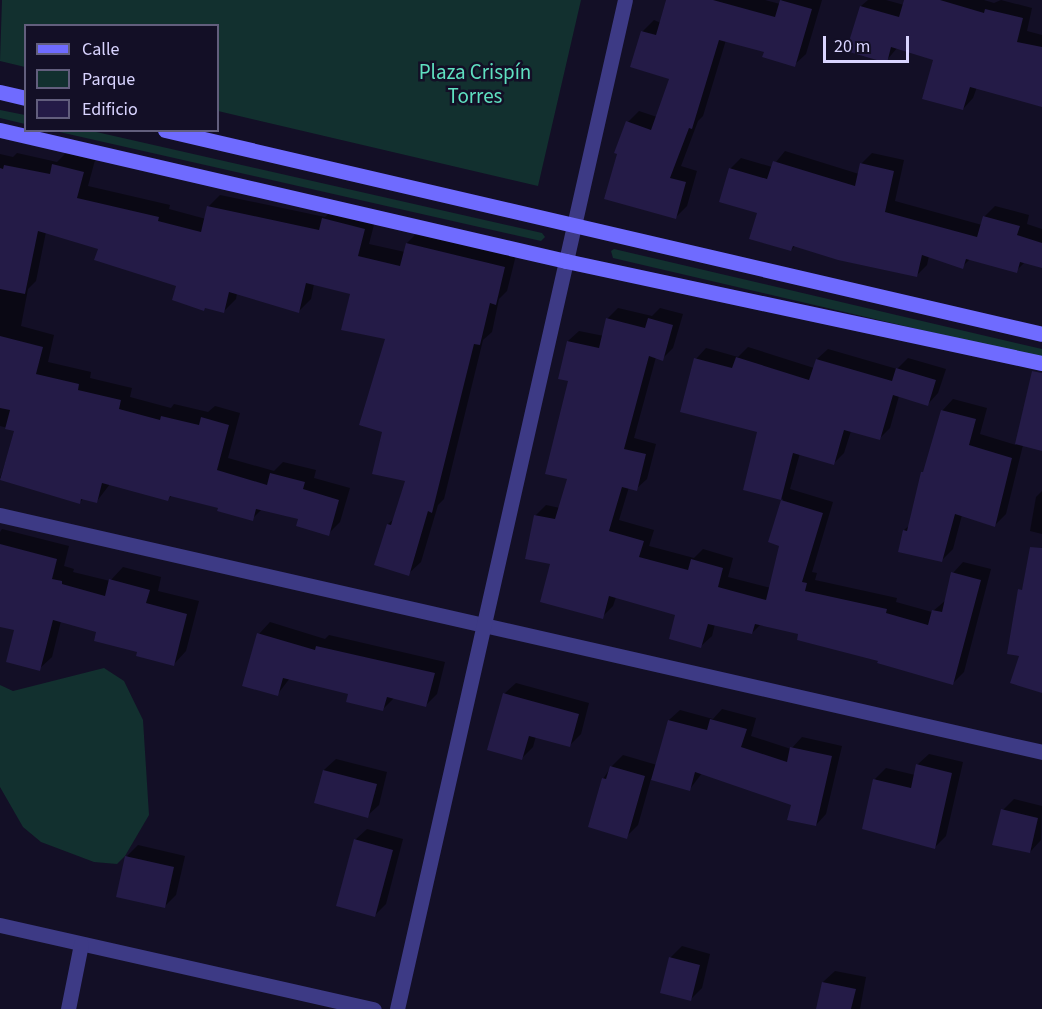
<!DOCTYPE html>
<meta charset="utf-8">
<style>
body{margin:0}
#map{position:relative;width:1042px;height:1009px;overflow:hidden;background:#130f26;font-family:"Source Sans 3",sans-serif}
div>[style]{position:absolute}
.green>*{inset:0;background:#12302f}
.shadow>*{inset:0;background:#0007}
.building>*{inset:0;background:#241b47}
.street>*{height:15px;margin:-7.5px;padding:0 7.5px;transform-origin:7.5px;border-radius:7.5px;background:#3d3a85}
.secondary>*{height:15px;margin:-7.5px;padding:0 7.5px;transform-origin:7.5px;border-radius:7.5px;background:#6f6bff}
span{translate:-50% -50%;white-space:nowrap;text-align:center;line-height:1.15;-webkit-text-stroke:5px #130f26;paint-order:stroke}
.park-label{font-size:21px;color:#5fe0c0}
.legend{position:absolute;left:24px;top:24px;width:195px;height:108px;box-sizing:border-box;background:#130f26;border:2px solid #625e7d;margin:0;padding:8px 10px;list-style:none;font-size:18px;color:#d9d4ff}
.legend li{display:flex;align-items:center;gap:12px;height:30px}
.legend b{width:30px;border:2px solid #625e7d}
.scale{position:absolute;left:823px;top:36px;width:86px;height:27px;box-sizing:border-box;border:3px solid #d9d4ff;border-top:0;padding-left:8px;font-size:18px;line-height:21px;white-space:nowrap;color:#d9d4ff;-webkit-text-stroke:4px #130f26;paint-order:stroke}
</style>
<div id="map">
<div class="green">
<div style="clip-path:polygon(2px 0,581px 0,538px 186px,218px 111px,218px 26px,26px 26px,25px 67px,0 61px)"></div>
<div style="clip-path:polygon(0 110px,25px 115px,25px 124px,0 118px)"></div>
<div style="clip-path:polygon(55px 131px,92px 131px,542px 233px,545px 237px,541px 241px)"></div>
<div style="clip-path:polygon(614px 249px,1042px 349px,1042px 358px,613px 258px,611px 251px)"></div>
<div style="clip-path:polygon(104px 668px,124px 681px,143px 720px,149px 815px,125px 856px,117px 864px,94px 862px,41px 842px,23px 827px,0 787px,0 685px,13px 691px)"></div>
</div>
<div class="shadow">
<div style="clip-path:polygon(667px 0,765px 0,780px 4px,782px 0,822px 0,806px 54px,794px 65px,766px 51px,726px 40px,703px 116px,698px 121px,681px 166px,697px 171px,687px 206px,676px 217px,628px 122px,639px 111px,657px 117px,671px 78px,642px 32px,654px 20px,661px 23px)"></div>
<div style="clip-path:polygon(868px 0,886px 0,904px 5px,905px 0,984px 0,994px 3px,1001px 0,1032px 8px,1027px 31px,1042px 35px,1042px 106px,977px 87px,973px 98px,963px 109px,935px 59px,898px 47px,886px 61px,861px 6px)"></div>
<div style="clip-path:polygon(785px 151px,859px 174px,861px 164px,872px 153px,904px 160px,895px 201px,982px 225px,984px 217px,995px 206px,1029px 215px,1027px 224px,1042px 229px,1042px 266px,1025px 262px,1016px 271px,971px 258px,962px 267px,929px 256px,927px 265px,916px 276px,795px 246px,791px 250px,759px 212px,730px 169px,741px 158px,772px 167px)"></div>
<div style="clip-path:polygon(17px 153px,57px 162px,66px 153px,95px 160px,88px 186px,170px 205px,169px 209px,206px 219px,208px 207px,220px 195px,325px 217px,336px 207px,376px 217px,369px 244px,405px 252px,407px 243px,419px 231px,516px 255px,507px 291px,499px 299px,492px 332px,483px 340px,444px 499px,438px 505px,421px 562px,408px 574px,388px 524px,395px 518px,407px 480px,384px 431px,386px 338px,352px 293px,314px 284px,311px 299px,299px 311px,237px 293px,236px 299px,224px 311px,178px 285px,100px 248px,46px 232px,36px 281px,28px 289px,21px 326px,54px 335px,48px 362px,91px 372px,90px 378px,132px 388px,130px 397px,171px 408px,174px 404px,208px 412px,215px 406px,240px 413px,228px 458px,274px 471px,283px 462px,316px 470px,314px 478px,350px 488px,340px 522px,328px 534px,300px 518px,262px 509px,252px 519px,220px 507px,172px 495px,168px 500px,110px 484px,97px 501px,84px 498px,80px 502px,0 478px,16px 430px,0 426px,0 154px,13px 157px)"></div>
<div style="clip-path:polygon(618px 308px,652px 316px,660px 308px,683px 314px,673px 348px,662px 359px,656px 357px,634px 438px,656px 444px,647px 479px,636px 489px,629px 487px,619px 520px,654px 530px,649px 546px,694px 558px,703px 549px,733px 558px,728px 577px,771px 588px,781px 545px,770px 541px,783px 499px,745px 489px,758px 431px,696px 359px,706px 348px,738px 357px,748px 347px,814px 368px,817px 359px,828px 349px,897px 369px,908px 358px,946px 369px,938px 393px,928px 404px,899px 396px,890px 428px,879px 439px,851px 431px,844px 453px,834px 463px,800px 453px,790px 489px,833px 502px,812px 572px,817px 573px,815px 580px,897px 598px,896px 602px,932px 612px,946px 600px,953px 573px,963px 562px,991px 569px,964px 672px,953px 683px,800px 633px,761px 624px,752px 633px,715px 624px,712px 636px,701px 646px,677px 614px,616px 597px,613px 606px,602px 617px,552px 563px,535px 516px,546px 505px,560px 508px,569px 478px,568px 341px,579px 331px,604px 336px,607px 319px)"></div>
<div style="clip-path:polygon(1042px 388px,1042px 449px,1023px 445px,1006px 514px,995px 525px,962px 515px,953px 549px,941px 561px,904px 530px,910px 525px,942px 411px,953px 399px,987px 408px,980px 434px,1016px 445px,1027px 399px)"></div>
<div style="clip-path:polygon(1042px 491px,1042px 534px,1030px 531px,1036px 497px)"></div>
<div style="clip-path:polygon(2px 529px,69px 546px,64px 566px,74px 569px,73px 572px,110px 581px,123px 567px,161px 577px,158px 591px,199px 601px,186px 651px,174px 664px,98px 631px,61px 621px,52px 657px,39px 669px,16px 629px,0 625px,0 532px)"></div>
<div style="clip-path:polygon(270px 622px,325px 639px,329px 635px,445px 662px,437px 694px,426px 705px,394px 698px,382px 710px,350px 693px,290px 678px,277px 695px,259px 634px)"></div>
<div style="clip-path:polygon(516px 683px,589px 703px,581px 734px,569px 746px,536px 736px,533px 747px,522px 758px,504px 694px)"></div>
<div style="clip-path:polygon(722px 709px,756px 718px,751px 736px,791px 749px,802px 737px,842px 746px,826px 814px,816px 825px,792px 804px,702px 773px,690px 789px,651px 779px,638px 825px,626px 837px,603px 779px,611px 767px,623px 755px,657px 765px,669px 720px,680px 710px,713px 719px)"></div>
<div style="clip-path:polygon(929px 754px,963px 762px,946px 836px,935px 847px,875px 779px,886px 768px,915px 775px,917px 765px)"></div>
<div style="clip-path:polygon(336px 759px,387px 772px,379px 805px,367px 816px,316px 802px,324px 770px)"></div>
<div style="clip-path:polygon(1014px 799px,1042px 806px,1041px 840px,1030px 852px,1003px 810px)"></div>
<div style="clip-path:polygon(367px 829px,403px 839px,386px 904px,375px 915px,355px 840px)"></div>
<div style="clip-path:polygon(138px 845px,185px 856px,176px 895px,165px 906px,127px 856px)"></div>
<div style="clip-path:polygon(682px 946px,710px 954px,702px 988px,691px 999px,670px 958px)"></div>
<div style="clip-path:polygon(835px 971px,866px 977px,860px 1009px,818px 1009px,823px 982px)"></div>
</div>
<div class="building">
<div style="clip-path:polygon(666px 0,713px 0,775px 17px,780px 0,812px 9px,795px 67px,762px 57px,764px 52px,719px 40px,692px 129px,689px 128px,670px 178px,686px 182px,676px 219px,604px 199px,617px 154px,614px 153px,626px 121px,651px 130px,669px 79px,630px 67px,641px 31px,656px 35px)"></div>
<div style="clip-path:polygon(904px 0,940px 0,984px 13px,985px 9px,1023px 18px,1017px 42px,1042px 47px,1042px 107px,970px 87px,963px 110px,922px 99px,933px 60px,891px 47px,887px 63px,846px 51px,860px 6px,899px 17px)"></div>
<div style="clip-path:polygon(773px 161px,855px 186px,860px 163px,894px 171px,885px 212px,977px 237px,983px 216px,1020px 226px,1017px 235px,1042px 243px,1042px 268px,1020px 262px,1017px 273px,966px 259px,963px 269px,922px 255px,917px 277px,838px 260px,793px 246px,791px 251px,749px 239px,757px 213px,719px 202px,729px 168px,767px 179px)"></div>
<div style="clip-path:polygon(52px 164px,84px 172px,77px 198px,159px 217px,158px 221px,201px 232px,207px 206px,319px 230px,322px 218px,365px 229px,358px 256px,400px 266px,406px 243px,505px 267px,496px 305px,490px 303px,480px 345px,474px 344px,432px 513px,428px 511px,409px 576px,374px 565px,387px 524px,391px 525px,405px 481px,372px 474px,382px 432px,359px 425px,385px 339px,341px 330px,350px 294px,306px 283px,299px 313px,229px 292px,224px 313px,205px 308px,204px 311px,172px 300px,176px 286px,94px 260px,98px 249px,38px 231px,25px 294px,0 289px,0 168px,3px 169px,4px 165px,50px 174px)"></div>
<div style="clip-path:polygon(606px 318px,645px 328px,648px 318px,673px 325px,663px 361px,649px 356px,624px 449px,646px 454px,637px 491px,622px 487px,609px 531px,644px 541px,639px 557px,688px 570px,691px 559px,723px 568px,718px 587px,766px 600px,779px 546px,768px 542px,781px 500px,823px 513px,802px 582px,807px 583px,805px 591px,887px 609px,886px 613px,928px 625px,932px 610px,942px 612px,951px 572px,981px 580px,953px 685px,877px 663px,878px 661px,797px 640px,798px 634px,755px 624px,752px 634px,708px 624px,701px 648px,669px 639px,675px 615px,609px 596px,603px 619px,540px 602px,550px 564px,525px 559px,534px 515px,555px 519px,567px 479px,545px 474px,568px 381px,558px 379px,567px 341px,599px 348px)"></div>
<div style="clip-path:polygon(0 336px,43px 347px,36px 374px,79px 384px,78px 390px,121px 400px,119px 409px,160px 420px,161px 416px,199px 425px,201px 417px,229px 425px,217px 470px,267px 485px,270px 473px,305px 482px,303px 489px,339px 500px,329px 536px,296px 526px,298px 519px,256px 509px,253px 521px,217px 511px,218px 508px,170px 496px,168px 501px,102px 483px,97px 503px,81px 499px,80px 504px,0 480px,14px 431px,5px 429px,10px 410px,0 408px)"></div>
<div style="clip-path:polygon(736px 357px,809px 380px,816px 359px,892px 381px,896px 368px,936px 380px,928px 406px,893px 395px,880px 440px,844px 430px,834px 465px,793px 453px,781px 500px,743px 490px,757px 432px,680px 412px,694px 358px,732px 368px)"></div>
<div style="clip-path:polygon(1032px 371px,1042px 373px,1042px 451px,1015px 444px)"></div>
<div style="clip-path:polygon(941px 410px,976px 419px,969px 445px,1012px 458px,995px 527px,955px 514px,942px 562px,898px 552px,903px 530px,907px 531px,921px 472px,923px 472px)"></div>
<div style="clip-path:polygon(0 544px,57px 559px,52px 579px,62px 581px,62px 584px,105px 596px,109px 579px,150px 590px,146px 603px,187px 614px,174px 666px,136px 656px,137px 652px,94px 641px,96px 632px,53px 620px,40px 671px,6px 662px,14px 630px,0 627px)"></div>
<div style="clip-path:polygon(1030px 547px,1042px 548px,1042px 693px,1010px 683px,1019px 656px,1007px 654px,1018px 589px,1022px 590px)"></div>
<div style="clip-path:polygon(257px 633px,315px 650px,316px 646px,435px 673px,426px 707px,387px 697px,383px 711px,346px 702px,348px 694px,283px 678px,278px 696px,242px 686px)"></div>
<div style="clip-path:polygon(503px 693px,579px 714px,570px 747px,529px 736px,522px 760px,487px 750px)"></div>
<div style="clip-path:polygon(710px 719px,747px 729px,741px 747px,787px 762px,790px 747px,832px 756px,816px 826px,787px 820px,791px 805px,695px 772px,690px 791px,651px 780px,668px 720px,707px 730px)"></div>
<div style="clip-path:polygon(916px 764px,952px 773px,935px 849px,862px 829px,873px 779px,911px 788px)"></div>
<div style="clip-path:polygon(610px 766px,645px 776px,627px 839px,588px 827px,602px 778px,606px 779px)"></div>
<div style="clip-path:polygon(323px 770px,377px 784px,368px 818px,314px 803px)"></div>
<div style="clip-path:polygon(1001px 809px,1038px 818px,1030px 853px,992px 845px)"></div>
<div style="clip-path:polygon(354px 839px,393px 850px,375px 917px,336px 906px)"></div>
<div style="clip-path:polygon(125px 856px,174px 867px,165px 908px,116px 897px)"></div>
<div style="clip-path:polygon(669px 957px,700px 965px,691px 1001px,660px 993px)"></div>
<div style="clip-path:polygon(822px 982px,856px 989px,851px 1009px,816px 1009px)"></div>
</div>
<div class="street">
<div style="left:0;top:515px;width:1069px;rotate:12.81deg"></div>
<div style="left:0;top:925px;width:383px;rotate:12.7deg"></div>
<div style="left:68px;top:1009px;width:66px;rotate:-78.7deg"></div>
<div style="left:397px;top:1009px;width:1034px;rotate:-77.27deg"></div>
</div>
<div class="secondary">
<div style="left:0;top:92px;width:27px;rotate:13deg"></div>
<div style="left:0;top:130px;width:581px;rotate:13.03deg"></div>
<div style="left:566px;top:261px;width:487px;rotate:12.1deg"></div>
<div style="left:165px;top:130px;width:900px;rotate:13.09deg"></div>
</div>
<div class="park-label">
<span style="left:475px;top:84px">Plaza Crispín<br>Torres</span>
</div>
<ul class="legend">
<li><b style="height:8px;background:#6f6bff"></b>Calle</li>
<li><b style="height:16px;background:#12302f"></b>Parque</li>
<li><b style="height:16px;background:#241b47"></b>Edificio</li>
</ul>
<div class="scale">20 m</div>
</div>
